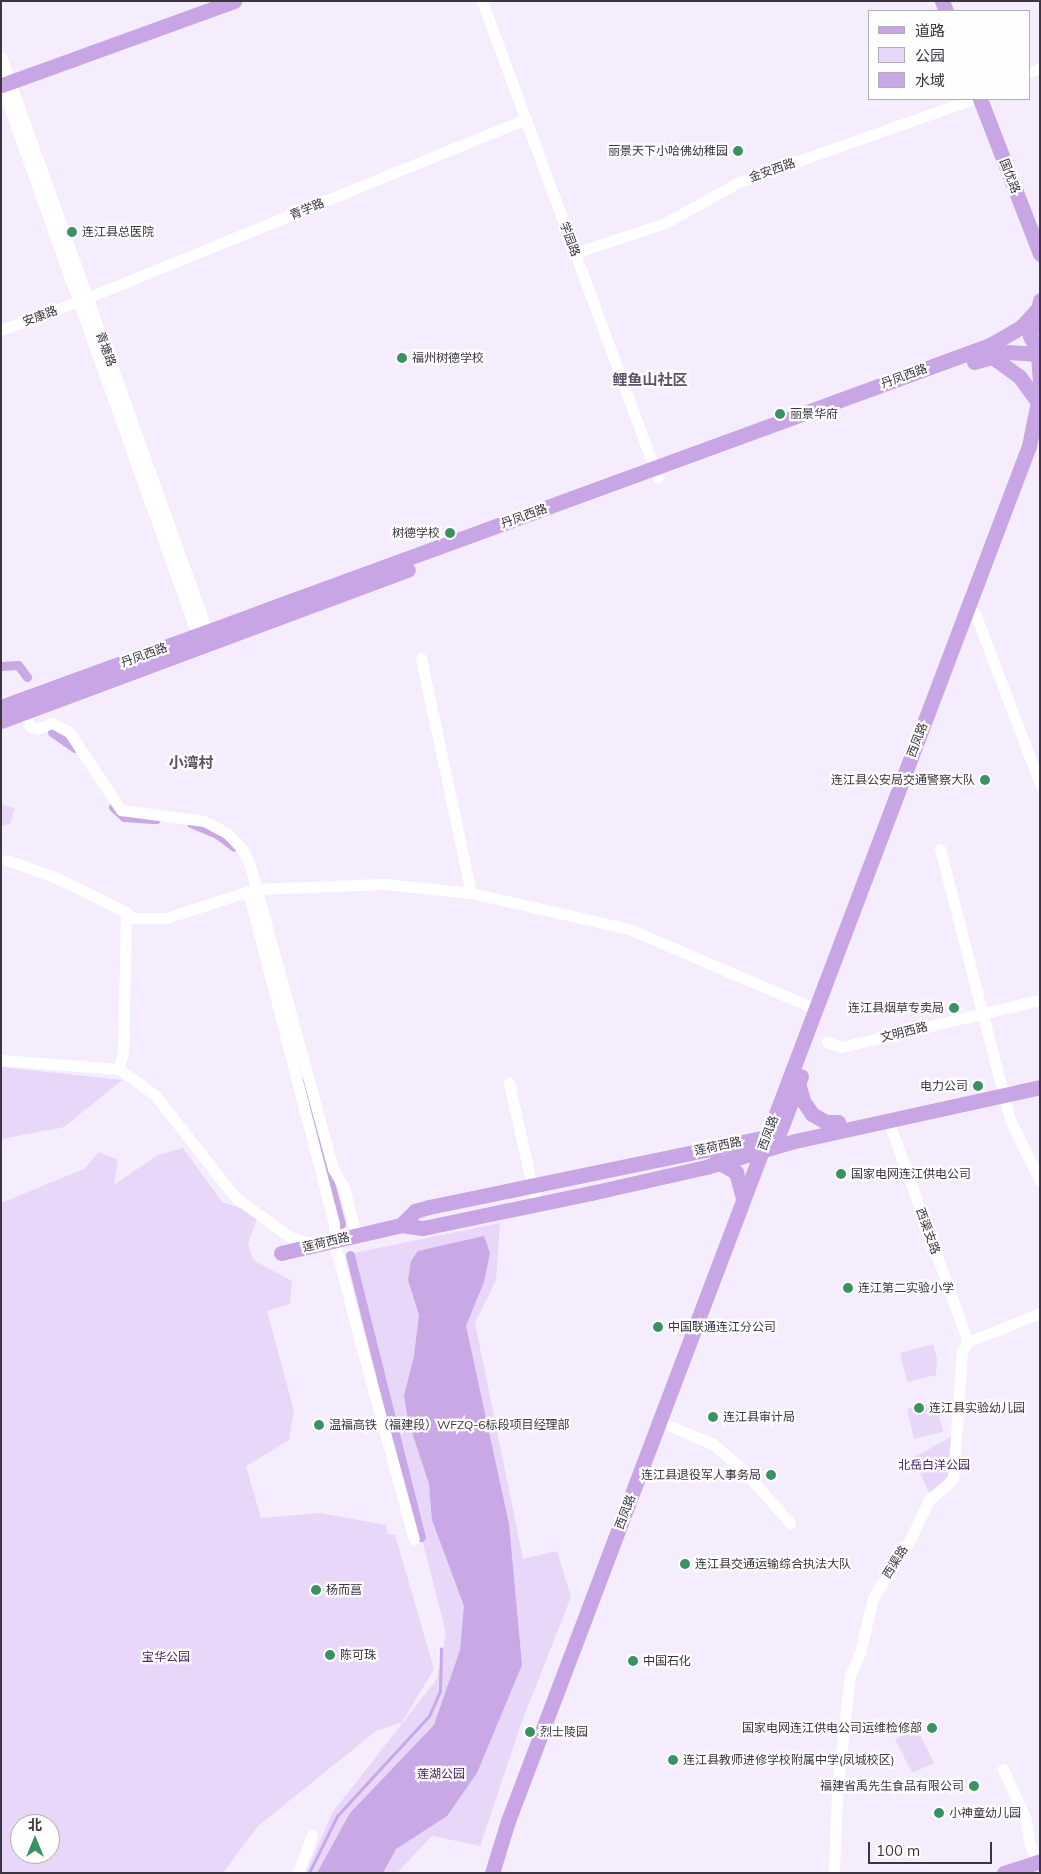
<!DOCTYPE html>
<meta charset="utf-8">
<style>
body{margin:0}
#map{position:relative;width:1041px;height:1874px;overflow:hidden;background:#f5edfe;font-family:Mulish,"Noto Sans SC",sans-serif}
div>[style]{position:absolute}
.green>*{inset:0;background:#e8d7f9}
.water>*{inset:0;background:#c8a9e6}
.stream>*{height:2.5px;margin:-1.25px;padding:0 1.25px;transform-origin:1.25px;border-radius:1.25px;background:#c8a9e6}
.canal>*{height:9px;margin:-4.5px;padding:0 4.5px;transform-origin:4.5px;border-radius:4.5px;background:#c8a9e6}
.minor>*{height:11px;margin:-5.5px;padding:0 5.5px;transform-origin:5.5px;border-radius:5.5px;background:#fff}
.major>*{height:15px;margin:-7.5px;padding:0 7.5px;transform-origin:7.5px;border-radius:7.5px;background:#c8a5e5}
.dots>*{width:14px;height:14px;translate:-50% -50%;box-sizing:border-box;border:2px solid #fefefe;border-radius:50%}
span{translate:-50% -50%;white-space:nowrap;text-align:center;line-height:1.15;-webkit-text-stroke:4.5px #fefefe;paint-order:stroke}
.poi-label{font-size:12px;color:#3a3540}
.right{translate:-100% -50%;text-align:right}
.left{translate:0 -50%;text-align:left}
.street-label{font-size:12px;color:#3a3540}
.park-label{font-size:12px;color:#482066}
.quarter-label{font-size:15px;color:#5d5169;font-weight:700}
.frame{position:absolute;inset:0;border:2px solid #3a3540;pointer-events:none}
.legend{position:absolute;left:868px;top:10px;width:162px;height:90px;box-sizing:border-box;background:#fefefe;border:1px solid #b0aeb2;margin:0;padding:6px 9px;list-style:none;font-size:15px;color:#3a3540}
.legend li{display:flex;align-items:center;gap:10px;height:25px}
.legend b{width:25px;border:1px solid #b0aeb2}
.north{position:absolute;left:10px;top:1814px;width:50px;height:50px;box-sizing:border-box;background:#fefefe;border:1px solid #b0aeb2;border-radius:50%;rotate:0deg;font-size:14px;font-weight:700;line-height:20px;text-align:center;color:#3a3540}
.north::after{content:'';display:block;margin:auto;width:18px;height:22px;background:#3c9164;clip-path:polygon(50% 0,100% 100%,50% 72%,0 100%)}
.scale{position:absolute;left:868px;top:1842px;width:124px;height:22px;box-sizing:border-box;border:2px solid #3a3540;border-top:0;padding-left:6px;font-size:15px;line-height:18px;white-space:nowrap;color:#3a3540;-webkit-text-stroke:4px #fefefe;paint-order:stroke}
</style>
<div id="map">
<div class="green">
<div style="clip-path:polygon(1px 805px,15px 808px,10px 824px,1px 826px)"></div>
<div style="clip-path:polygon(1px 1067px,122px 1080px,64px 1127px,1px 1139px)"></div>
<div style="clip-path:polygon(evenodd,183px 1148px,222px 1202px,246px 1210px,257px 1219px,248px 1243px,253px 1260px,292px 1281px,290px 1304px,267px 1311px,294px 1411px,289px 1440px,246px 1466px,261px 1518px,320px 1513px,386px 1525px,388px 1534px,395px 1535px,434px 1669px,402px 1722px,376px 1731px,258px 1826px,223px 1873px,1px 1873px,1px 1203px,84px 1169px,99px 1152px,118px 1160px,114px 1185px,158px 1155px,183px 1148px,20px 1824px,50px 1824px,50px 1854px,20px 1854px,20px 1824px)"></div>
<div style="clip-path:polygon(500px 1223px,496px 1280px,475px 1323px,523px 1559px,557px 1551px,571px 1597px,522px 1721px,480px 1846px,432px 1836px,397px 1873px,306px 1873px,332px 1813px,437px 1679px,446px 1633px,349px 1254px)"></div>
<div style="clip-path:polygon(933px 1344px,937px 1359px,936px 1375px,907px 1382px,900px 1353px)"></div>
<div style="clip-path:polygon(936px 1402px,943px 1432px,914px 1439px,907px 1409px)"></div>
<div style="clip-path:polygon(951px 1437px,952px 1474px,930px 1495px,913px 1458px)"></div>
<div style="clip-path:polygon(917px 1729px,934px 1763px,912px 1773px,895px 1739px)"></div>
</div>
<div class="water">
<div style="clip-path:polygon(484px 1236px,490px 1253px,484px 1282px,466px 1326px,509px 1524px,522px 1665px,477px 1773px,447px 1816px,396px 1849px,383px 1873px,317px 1873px,350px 1813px,434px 1725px,460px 1650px,464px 1606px,432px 1520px,429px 1484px,408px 1420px,404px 1396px,414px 1356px,419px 1315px,408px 1280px,411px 1261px,418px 1251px)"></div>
</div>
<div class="stream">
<div style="left:309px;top:1873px;width:64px;rotate:-63.8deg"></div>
<div style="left:337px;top:1816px;width:136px;rotate:-47.4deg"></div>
<div style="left:429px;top:1716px;width:27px;rotate:-66deg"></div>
<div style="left:440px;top:1691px;width:42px;rotate:-88.6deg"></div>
</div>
<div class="canal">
<div style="left:1px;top:666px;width:17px;rotate:-3deg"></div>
<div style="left:18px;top:665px;width:15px;rotate:53deg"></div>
<div style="left:52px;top:732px;width:28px;rotate:35deg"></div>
<div style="left:113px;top:807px;width:15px;rotate:42deg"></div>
<div style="left:124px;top:817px;width:32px;rotate:4deg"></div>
<div style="left:191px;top:823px;width:28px;rotate:23deg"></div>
<div style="left:217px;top:834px;width:21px;rotate:37deg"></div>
<div style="left:303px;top:1081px;width:148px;rotate:75.1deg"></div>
<div style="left:350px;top:1255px;width:291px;rotate:75.9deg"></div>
</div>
<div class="minor">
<div style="left:482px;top:1px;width:508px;rotate:69.75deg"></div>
<div style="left:1px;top:57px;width:618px;rotate:70.25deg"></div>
<div style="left:1030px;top:72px;width:11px;rotate:-22deg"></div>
<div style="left:1px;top:84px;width:593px;rotate:70.4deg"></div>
<div style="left:575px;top:253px;width:95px;rotate:-18.4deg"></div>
<div style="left:665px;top:223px;width:85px;rotate:-29deg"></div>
<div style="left:739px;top:182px;width:249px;rotate:-19.5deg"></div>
<div style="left:87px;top:298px;width:474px;rotate:-22.2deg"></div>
<div style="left:1px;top:330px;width:83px;rotate:-20.4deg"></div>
<div style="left:975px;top:613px;width:183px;rotate:69.2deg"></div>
<div style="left:421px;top:658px;width:240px;rotate:78deg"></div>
<div style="left:24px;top:711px;width:16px;rotate:68deg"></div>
<div style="left:30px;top:726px;width:8px;rotate:23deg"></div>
<div style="left:37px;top:729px;width:16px;rotate:-22deg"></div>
<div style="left:52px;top:723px;width:19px;rotate:28deg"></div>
<div style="left:69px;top:732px;width:94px;rotate:56.3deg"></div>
<div style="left:121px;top:810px;width:84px;rotate:7.5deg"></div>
<div style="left:204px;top:821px;width:27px;rotate:28deg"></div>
<div style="left:228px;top:834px;width:21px;rotate:47deg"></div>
<div style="left:242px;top:849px;width:18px;rotate:63deg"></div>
<div style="left:250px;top:865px;width:315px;rotate:74.7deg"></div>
<div style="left:333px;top:1169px;width:21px;rotate:59deg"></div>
<div style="left:344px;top:1187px;width:50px;rotate:76.2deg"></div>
<div style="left:940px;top:849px;width:280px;rotate:75.5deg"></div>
<div style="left:1010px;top:1120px;width:68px;rotate:63.8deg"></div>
<div style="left:7px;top:860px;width:53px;rotate:19.8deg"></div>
<div style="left:57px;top:878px;width:77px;rotate:26.2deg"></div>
<div style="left:126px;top:912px;width:139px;rotate:91.2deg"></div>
<div style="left:123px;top:1051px;width:18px;rotate:103deg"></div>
<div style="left:248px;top:891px;width:344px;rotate:75.5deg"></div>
<div style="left:334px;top:1224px;width:16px;rotate:90deg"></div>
<div style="left:334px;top:1240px;width:77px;rotate:75.8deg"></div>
<div style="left:353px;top:1315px;width:232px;rotate:74.8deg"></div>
<div style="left:126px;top:912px;width:10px;rotate:37deg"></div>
<div style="left:134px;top:918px;width:32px"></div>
<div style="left:166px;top:918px;width:95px;rotate:-17.9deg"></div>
<div style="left:256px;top:889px;width:129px;rotate:-2.2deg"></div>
<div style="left:385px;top:884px;width:86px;rotate:6deg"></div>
<div style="left:471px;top:893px;width:162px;rotate:12.8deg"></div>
<div style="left:629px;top:929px;width:203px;rotate:23.2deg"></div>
<div style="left:827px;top:1042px;width:15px;rotate:20deg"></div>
<div style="left:841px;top:1047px;width:204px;rotate:-13.3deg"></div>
<div style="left:1px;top:1060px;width:118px;rotate:4.4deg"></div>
<div style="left:119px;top:1069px;width:44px;rotate:35.8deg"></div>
<div style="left:155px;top:1095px;width:130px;rotate:51.9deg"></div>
<div style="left:235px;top:1197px;width:68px;rotate:36deg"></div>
<div style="left:290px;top:1237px;width:26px;rotate:18deg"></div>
<div style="left:509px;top:1083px;width:124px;rotate:77.4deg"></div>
<div style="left:888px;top:1120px;width:236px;rotate:70.2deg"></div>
<div style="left:668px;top:1425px;width:49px;rotate:22.9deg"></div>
<div style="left:713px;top:1444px;width:40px;rotate:41deg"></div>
<div style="left:743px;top:1470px;width:71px;rotate:48.4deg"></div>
<div style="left:1003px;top:1769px;width:53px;rotate:65.4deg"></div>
<div style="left:1025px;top:1817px;width:29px;rotate:80deg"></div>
<div style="left:1030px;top:1846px;width:17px;rotate:62deg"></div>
<div style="left:298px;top:1873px;width:40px;rotate:-69.8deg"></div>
<div style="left:834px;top:1873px;width:83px;rotate:-87.9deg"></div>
<div style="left:837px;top:1790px;width:115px;rotate:-83.5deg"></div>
<div style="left:850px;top:1676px;width:25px;rotate:-67deg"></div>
<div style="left:860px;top:1653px;width:57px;rotate:-76.7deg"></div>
<div style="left:873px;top:1598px;width:73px;rotate:-57.8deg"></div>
<div style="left:912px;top:1536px;width:40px;rotate:-65deg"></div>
<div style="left:929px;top:1500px;width:32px;rotate:-41deg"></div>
<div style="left:953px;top:1479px;width:128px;rotate:-86deg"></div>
<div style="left:962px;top:1351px;width:11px;rotate:-56deg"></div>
<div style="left:968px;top:1342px;width:78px;rotate:-21.9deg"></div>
</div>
<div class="major">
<div style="left:942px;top:1px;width:11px;rotate:68deg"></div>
<div style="left:2px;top:85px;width:247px;rotate:-19.9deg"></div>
<div style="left:980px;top:99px;width:166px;rotate:68.8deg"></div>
<div style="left:1034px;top:314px;width:22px;rotate:100deg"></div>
<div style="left:1030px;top:336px;width:21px;rotate:62deg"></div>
<div style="left:1038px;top:354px;width:27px;rotate:86deg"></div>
<div style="left:991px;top:356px;width:34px;rotate:36deg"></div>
<div style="left:1019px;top:376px;width:34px;rotate:54deg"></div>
<div style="left:974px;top:362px;width:35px;rotate:-16deg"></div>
<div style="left:1008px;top:352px;width:30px;rotate:4deg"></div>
<div style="left:1px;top:707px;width:1053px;rotate:-20.1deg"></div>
<div style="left:990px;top:345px;width:36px;rotate:-30deg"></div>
<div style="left:1021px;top:327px;width:25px;rotate:-47deg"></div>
<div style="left:1038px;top:309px;width:9px;rotate:-77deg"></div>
<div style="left:1px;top:721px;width:434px;rotate:-20.4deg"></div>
<div style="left:798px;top:1083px;width:19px;rotate:74deg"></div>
<div style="left:803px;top:1101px;width:16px;rotate:55deg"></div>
<div style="left:812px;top:1114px;width:16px;rotate:30deg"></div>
<div style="left:826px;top:1122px;width:12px"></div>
<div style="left:778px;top:1136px;width:64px;rotate:-69deg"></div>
<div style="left:716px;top:1161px;width:23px;rotate:29deg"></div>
<div style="left:736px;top:1172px;width:28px;rotate:75deg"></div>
<div style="left:401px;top:1225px;width:20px;rotate:-45deg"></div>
<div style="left:415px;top:1211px;width:15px;rotate:-16deg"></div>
<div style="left:429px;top:1207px;width:354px;rotate:-11.7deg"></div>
<div style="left:281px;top:1253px;width:123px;rotate:-13.1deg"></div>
<div style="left:401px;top:1225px;width:22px;rotate:8deg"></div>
<div style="left:423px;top:1228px;width:172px;rotate:-11.8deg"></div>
<div style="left:591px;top:1193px;width:118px;rotate:-12.7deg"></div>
<div style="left:706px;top:1167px;width:93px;rotate:-16.3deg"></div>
<div style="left:795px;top:1141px;width:251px;rotate:-12.4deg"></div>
<div style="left:492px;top:1873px;width:54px;rotate:-72.9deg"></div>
<div style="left:508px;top:1821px;width:1470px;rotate:-69.25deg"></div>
<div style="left:1029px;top:446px;width:55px;rotate:-78.5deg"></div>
<div style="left:1004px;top:1873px;width:38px;rotate:-18deg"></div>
</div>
<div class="dots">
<div style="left:738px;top:151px;background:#3c9164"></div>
<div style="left:72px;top:232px;background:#3c9164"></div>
<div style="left:402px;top:358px;background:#3c9164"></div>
<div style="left:780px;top:414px;background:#3c9164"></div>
<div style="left:450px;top:533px;background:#3c9164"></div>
<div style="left:985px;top:780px;background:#3c9164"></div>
<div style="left:954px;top:1008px;background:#3c9164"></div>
<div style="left:978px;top:1086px;background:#3c9164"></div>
<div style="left:841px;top:1174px;background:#3c9164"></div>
<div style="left:848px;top:1288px;background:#3c9164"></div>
<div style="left:658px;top:1327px;background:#3c9164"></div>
<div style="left:919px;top:1408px;background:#3c9164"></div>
<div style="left:713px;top:1417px;background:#3c9164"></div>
<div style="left:319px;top:1425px;background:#3c9164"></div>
<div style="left:771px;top:1475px;background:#3c9164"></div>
<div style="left:685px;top:1564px;background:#3c9164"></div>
<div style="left:316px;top:1590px;background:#3c9164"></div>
<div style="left:330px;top:1655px;background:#3c9164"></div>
<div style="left:633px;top:1661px;background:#3c9164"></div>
<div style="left:932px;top:1728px;background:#3c9164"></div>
<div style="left:530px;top:1732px;background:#3c9164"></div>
<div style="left:673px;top:1760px;background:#3c9164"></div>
<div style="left:974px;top:1786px;background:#3c9164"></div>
<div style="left:939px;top:1813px;background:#3c9164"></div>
</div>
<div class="poi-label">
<span class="right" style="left:728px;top:151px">丽景天下小哈佛幼稚园</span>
<span class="left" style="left:82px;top:232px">连江县总医院</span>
<span class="left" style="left:412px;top:358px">福州树德学校</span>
<span class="left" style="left:790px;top:414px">丽景华府</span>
<span class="right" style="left:440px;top:533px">树德学校</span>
<span class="right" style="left:975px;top:780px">连江县公安局交通警察大队</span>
<span class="right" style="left:944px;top:1008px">连江县烟草专卖局</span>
<span class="right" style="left:968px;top:1086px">电力公司</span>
<span class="left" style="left:851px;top:1174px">国家电网连江供电公司</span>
<span class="left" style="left:858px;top:1288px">连江第二实验小学</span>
<span class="left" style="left:668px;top:1327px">中国联通连江分公司</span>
<span class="left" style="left:929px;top:1408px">连江县实验幼儿园</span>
<span class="left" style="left:723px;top:1417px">连江县审计局</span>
<span class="left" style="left:329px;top:1425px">温福高铁（福建段）WFZQ-6标段项目经理部</span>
<span class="right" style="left:761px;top:1475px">连江县退役军人事务局</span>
<span class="left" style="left:695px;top:1564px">连江县交通运输综合执法大队</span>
<span class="left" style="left:326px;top:1590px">杨而菖</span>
<span class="left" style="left:340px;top:1655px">陈可珠</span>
<span class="left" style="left:643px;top:1661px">中国石化</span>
<span class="right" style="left:922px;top:1728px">国家电网连江供电公司运维检修部</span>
<span class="left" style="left:540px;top:1732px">烈士陵园</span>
<span class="left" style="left:683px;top:1760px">连江县教师进修学校附属中学(凤城校区)</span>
<span class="right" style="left:964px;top:1786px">福建省禹先生食品有限公司</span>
<span class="left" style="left:949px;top:1813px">小神童幼儿园</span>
</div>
<div class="street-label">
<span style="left:772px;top:170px;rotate:-19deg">金安西路</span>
<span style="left:1010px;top:176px;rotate:69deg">国优路</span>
<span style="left:307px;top:209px;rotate:-22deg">青学路</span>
<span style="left:570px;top:239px;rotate:70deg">学园路</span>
<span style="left:40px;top:316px;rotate:-20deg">安康路</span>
<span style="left:106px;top:349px;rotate:70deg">青塘路</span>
<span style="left:904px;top:376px;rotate:-20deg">丹凤西路</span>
<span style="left:524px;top:516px;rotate:-20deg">丹凤西路</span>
<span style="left:144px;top:655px;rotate:-20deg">丹凤西路</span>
<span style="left:917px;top:740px;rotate:-69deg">西凤路</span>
<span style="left:904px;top:1032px;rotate:-14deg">文明西路</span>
<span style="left:768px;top:1133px;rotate:-70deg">西凤路</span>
<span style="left:718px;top:1146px;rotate:-12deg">莲荷西路</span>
<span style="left:928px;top:1231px;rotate:70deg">西渠支路</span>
<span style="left:326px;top:1242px;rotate:-13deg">莲荷西路</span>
<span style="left:625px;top:1512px;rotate:-69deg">西凤路</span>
<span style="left:895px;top:1562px;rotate:-58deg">西渠路</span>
</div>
<div class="park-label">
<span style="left:934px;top:1465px">北岳白洋公园</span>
<span style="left:166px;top:1657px">宝华公园</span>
<span style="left:441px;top:1774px">莲湖公园</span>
</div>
<div class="quarter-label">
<span style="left:650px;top:380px">鲤鱼山社区</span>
<span style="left:191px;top:763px">小湾村</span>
</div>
<div class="frame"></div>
<ul class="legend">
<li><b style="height:6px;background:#c8a5e5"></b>道路</li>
<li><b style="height:14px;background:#e8d7f9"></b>公园</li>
<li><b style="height:14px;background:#c8a9e6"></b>水域</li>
</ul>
<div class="north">北</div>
<div class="scale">100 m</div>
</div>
